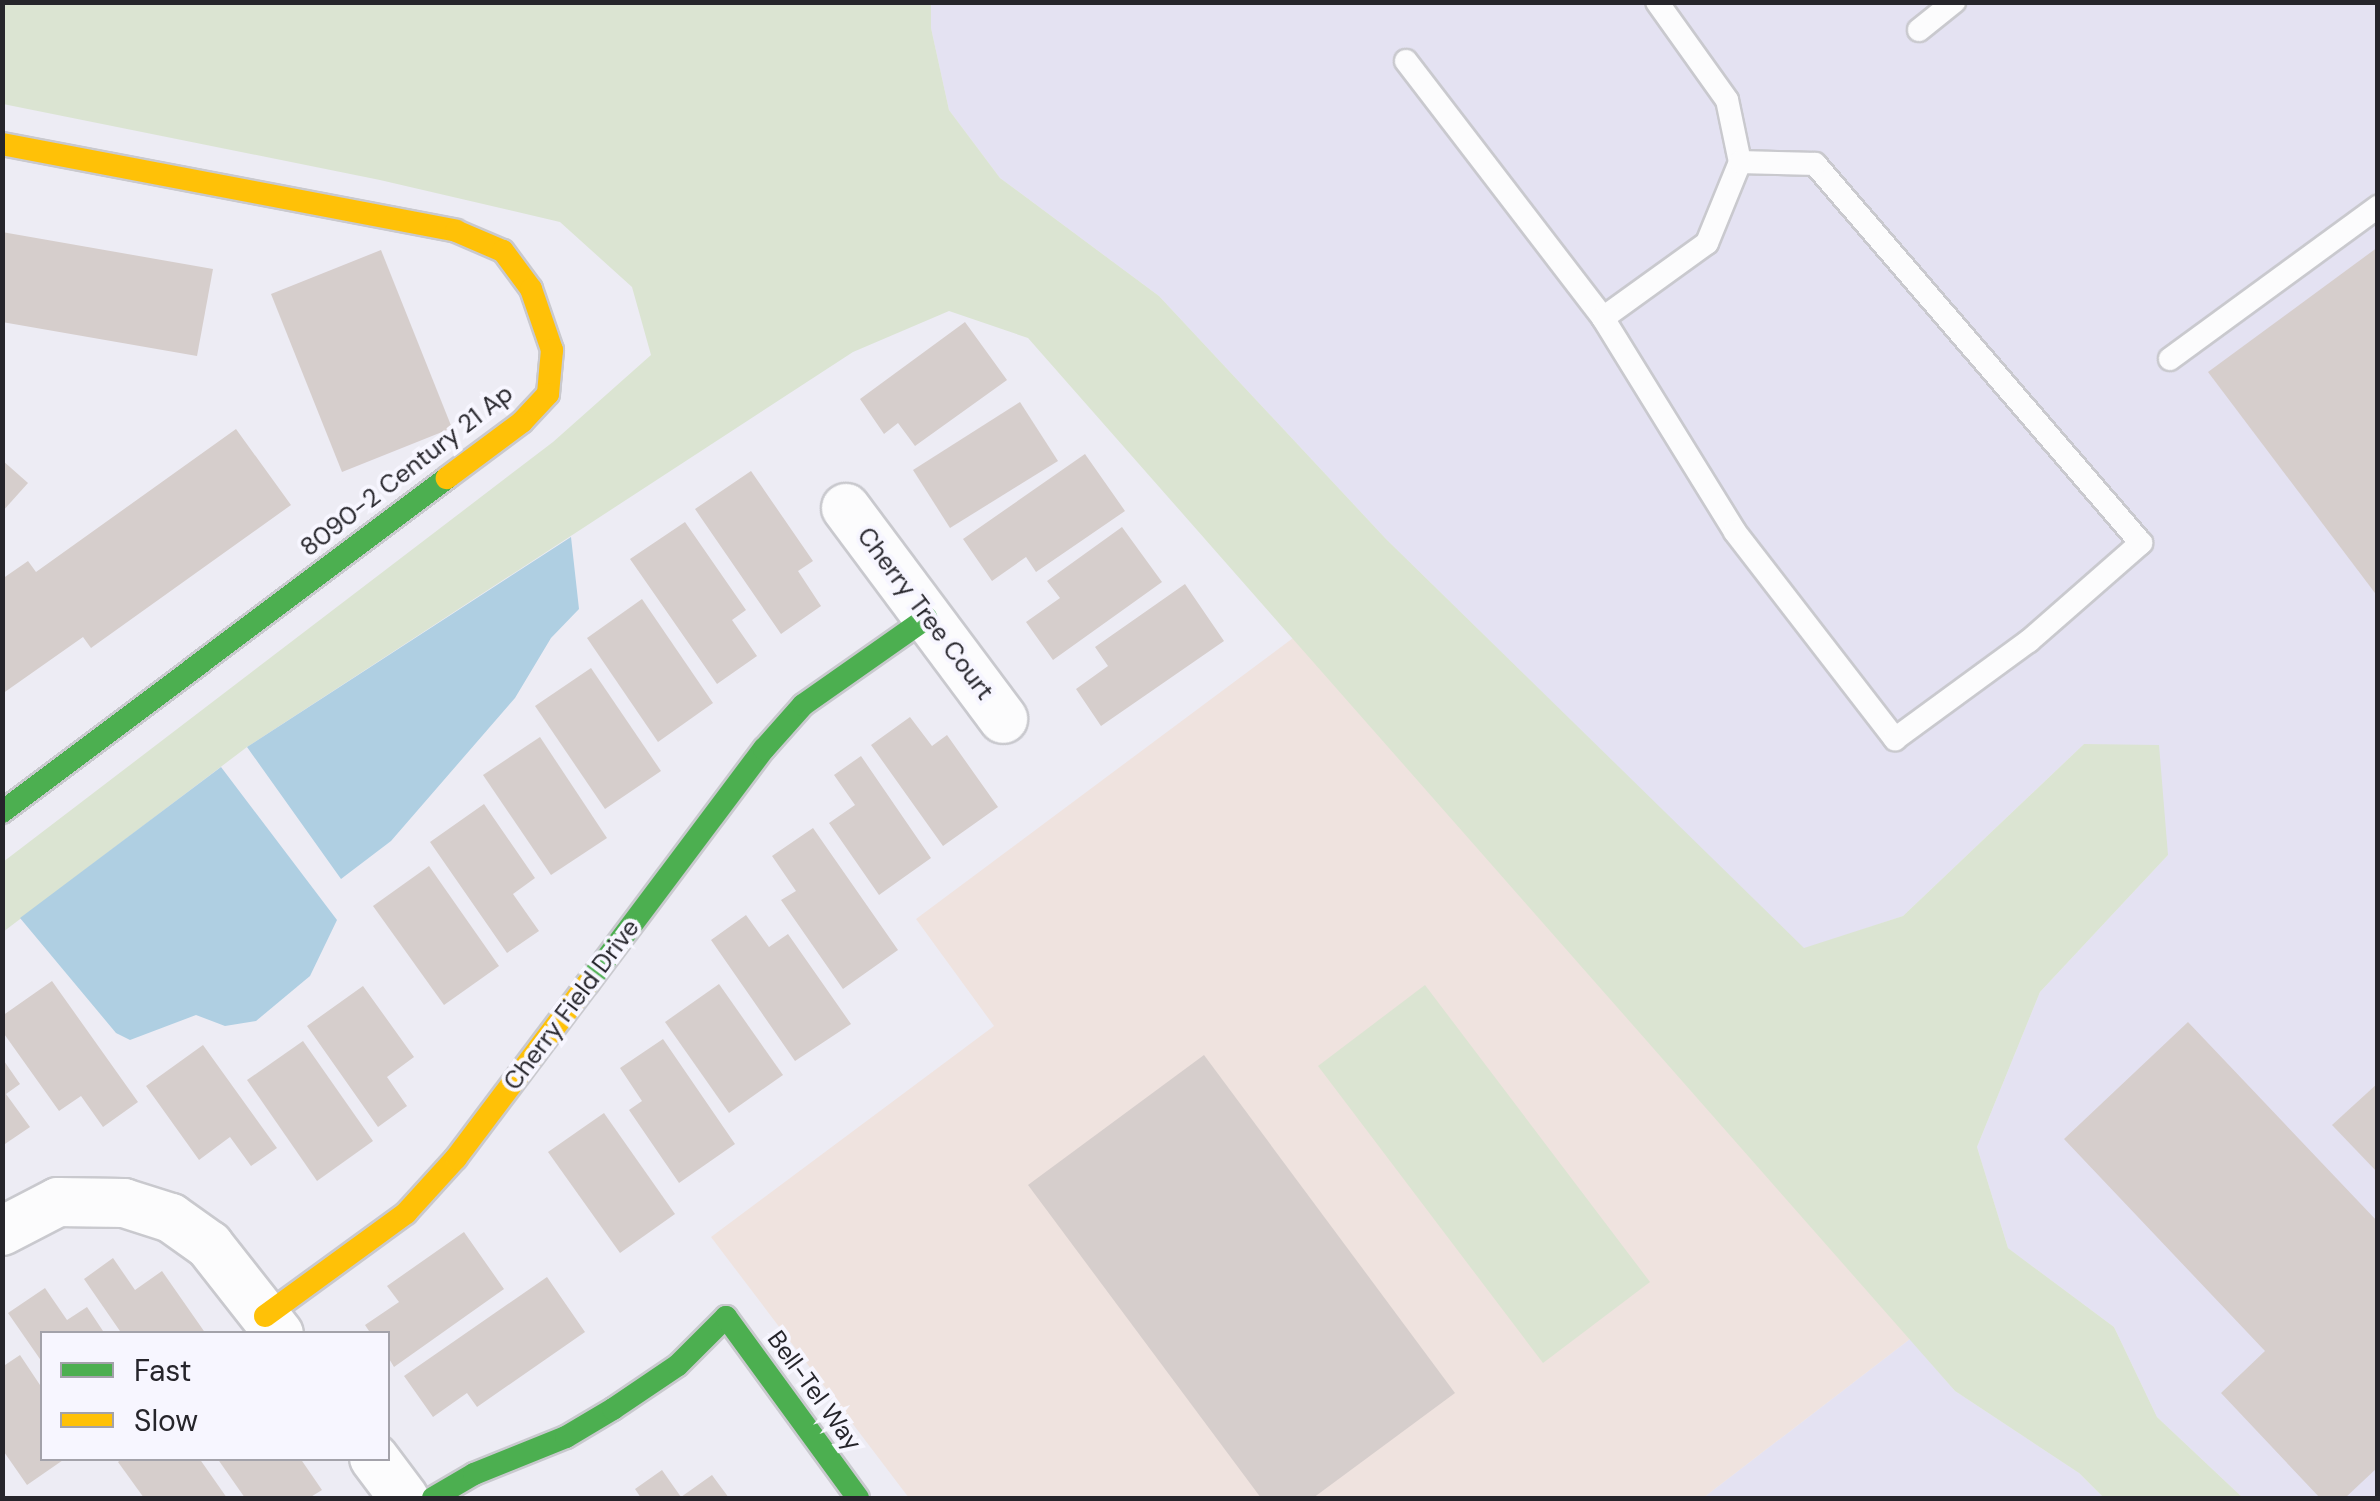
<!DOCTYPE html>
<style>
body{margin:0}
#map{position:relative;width:2380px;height:1501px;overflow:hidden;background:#edecf4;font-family:"DM Sans",sans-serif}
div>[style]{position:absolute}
.built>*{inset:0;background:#e4e2f2}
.education>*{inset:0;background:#efe3df}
.green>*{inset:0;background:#dbe4d2}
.water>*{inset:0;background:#afcfe2}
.building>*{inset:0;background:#d6cecc}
.roads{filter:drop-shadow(2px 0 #c9c9ce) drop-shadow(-2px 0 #c9c9ce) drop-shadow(0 2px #c9c9ce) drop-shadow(0 -2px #c9c9ce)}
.lane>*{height:22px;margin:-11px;padding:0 11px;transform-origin:11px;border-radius:11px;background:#fcfcfd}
.street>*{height:48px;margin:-24px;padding:0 24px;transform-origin:24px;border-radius:24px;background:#fcfcfd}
.fast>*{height:22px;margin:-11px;padding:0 11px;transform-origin:11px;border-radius:11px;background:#4caf50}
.slow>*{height:22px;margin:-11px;padding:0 11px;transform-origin:11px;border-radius:11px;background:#ffc107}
span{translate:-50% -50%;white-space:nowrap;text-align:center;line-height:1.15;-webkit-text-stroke:8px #f7f6ff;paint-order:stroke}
.street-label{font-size:25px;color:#26252b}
.frame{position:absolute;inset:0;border:5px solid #26252b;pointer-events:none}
.legend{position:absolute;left:40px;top:1331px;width:350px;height:130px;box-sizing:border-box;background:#f7f6ff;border:2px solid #a3a2aa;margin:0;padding:12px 18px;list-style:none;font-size:30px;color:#26252b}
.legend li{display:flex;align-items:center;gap:20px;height:50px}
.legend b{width:50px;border:2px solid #a3a2aa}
</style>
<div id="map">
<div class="built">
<div style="clip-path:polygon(931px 3px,2377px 3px,2377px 1498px,2243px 1498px,2157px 1417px,2114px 1327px,2008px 1248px,1977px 1147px,2040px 992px,2168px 855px,2084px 744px,1903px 916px,1804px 949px,1386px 539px,1159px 296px,1000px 178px,949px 110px,931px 28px)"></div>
<div style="clip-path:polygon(1910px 1339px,1955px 1391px,2079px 1473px,2104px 1498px,1703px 1498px)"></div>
</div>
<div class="education">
<div style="clip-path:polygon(1293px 638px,1910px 1339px,1703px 1498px,909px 1498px,711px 1237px,994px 1026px,916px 919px)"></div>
</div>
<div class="green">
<div style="clip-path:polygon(3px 3px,931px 3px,931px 28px,949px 110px,1000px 178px,1159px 296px,1386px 539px,1804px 948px,1903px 916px,2084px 744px,2159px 745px,2168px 855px,2040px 992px,1977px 1147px,2008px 1248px,2114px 1327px,2157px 1417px,2243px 1498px,2104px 1498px,2079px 1473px,1955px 1391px,1028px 338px,949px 311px,853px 352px,247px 747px,3px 932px,3px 862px,553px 442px,651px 355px,632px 287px,560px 222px,380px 180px,3px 104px)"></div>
<div style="clip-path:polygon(1425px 985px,1650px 1282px,1543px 1363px,1318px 1066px)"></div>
</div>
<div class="water">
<div style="clip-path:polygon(571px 537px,579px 609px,551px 638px,515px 698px,391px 841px,341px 879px,247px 747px)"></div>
<div style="clip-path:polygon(221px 767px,337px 920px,310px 976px,256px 1021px,225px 1026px,196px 1015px,130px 1040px,116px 1033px,20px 918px)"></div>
</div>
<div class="building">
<div style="clip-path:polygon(2px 232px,213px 269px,197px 356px,2px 322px)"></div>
<div style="clip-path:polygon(2378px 247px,2378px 597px,2208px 372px)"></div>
<div style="clip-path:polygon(381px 250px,452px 428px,342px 472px,271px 294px)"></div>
<div style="clip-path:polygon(965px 322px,1007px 380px,915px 446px,898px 423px,884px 434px,860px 399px)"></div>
<div style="clip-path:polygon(1020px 402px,1058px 461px,950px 528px,913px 470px)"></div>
<div style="clip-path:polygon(236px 429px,291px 505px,91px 648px,83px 637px,2px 694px,2px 579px,28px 561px,36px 572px)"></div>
<div style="clip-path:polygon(1085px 454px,1125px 511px,1036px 572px,1026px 557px,992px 581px,963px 539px)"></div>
<div style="clip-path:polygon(2px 460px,28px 483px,2px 512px)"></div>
<div style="clip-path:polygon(751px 471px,813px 561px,798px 571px,821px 606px,781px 634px,695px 509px)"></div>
<div style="clip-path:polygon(685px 522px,746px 610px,732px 620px,757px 656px,717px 684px,630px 559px)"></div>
<div style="clip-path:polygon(1122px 527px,1162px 582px,1053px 660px,1026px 622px,1060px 598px,1047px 581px)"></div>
<div style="clip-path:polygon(1185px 584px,1224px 641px,1101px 726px,1076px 689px,1108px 666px,1095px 647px)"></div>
<div style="clip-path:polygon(642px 599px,713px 703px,658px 742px,587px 638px)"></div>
<div style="clip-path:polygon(591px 668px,661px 771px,605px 809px,535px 706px)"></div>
<div style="clip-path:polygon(910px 717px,932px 746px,947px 735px,998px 807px,943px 846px,871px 745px)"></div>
<div style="clip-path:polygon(540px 737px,607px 838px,551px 875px,483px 775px)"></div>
<div style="clip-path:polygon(861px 756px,931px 858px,879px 895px,829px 823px,855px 805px,834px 775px)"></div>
<div style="clip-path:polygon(484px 804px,535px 878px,513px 894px,539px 931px,507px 953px,430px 842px)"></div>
<div style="clip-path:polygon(813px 828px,898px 950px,843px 989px,781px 900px,796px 891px,772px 856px)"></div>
<div style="clip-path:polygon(429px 866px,499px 966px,444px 1005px,373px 906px)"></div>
<div style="clip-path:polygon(746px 915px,769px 947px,788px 934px,851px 1024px,795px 1061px,711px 940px)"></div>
<div style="clip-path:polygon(52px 981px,138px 1102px,103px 1127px,81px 1096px,59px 1111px,2px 1031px,2px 1016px)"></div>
<div style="clip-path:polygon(719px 984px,783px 1075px,729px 1113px,665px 1022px)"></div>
<div style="clip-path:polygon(363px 986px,414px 1057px,387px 1077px,407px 1106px,378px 1127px,307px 1026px)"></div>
<div style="clip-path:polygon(2188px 1022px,2378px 1222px,2378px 1467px,2345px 1498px,2320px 1498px,2221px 1393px,2265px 1351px,2064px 1139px)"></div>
<div style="clip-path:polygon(663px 1039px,735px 1144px,679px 1183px,629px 1110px,642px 1101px,620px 1068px)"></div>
<div style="clip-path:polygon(303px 1041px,373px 1141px,317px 1181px,247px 1080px)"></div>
<div style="clip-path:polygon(203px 1045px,277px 1148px,251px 1166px,230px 1137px,199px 1160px,146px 1086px)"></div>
<div style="clip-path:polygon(1204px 1055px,1455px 1393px,1313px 1498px,1261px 1498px,1028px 1185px)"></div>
<div style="clip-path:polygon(2px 1058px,20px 1084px,6px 1094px,30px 1127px,2px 1146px)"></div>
<div style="clip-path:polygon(2378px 1083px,2378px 1173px,2332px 1125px)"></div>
<div style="clip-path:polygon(604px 1113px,675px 1214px,620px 1253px,548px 1152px)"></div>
<div style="clip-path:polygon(464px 1232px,504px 1289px,394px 1367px,388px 1357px,388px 1334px,371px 1334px,365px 1325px,399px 1302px,387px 1286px)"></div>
<div style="clip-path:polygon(113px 1258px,135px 1290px,162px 1271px,206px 1334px,122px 1334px,84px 1279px)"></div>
<div style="clip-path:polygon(547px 1277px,585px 1332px,477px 1407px,467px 1393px,433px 1417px,404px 1376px)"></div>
<div style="clip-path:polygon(45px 1288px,67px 1320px,87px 1307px,105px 1334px,42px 1334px,42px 1362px,8px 1313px)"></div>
<div style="clip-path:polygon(20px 1355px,42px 1388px,42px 1458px,66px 1458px,27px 1485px,2px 1449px,2px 1367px)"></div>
<div style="clip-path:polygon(123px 1458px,199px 1458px,227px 1498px,144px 1498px,118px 1462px)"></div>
<div style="clip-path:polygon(217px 1458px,300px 1458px,322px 1490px,309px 1498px,245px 1498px)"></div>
<div style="clip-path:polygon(662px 1470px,681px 1497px,712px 1475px,729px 1498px,641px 1498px,635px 1489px)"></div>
</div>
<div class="roads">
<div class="lane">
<div style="left:1919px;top:30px;width:45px;rotate:-38.7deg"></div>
<div style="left:1406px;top:61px;width:324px;rotate:52.5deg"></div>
<div style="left:1603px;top:318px;width:128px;rotate:-35.8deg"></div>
<div style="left:1707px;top:243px;width:87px;rotate:-67.8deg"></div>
<div style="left:1740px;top:162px;width:63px;rotate:-101.8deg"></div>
<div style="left:1727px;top:100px;width:120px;rotate:-125.5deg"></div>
<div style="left:1603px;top:318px;width:251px;rotate:58.3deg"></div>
<div style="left:1735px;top:532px;width:262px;rotate:52.3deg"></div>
<div style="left:1895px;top:739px;width:166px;rotate:-36.2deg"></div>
<div style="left:2029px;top:641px;width:149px;rotate:-41.2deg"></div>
<div style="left:2141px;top:543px;width:500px;rotate:-130.7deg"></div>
<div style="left:1815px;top:164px;width:75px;rotate:-178.5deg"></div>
<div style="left:2170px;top:359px;width:258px;rotate:-36.2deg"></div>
</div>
<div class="street">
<div style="left:846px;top:508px;width:263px;rotate:53.3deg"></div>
<div style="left:2px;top:1231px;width:63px;rotate:-27.4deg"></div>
<div style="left:58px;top:1202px;width:66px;rotate:0.9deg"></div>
<div style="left:124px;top:1203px;width:49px;rotate:17.7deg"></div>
<div style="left:171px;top:1218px;width:47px;rotate:35.4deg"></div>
<div style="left:209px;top:1245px;width:113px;rotate:51.8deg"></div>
<div style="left:374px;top:1458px;width:50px;rotate:53.1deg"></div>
</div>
<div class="fast">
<div style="left:2px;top:812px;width:556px;rotate:-36.89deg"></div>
<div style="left:588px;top:983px;width:293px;rotate:-53.1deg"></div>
<div style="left:764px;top:749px;width:59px;rotate:-48.4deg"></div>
<div style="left:803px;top:705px;width:151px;rotate:-35.1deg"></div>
<div style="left:433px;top:1498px;width:48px;rotate:-30.3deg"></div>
<div style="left:474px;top:1474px;width:99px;rotate:-21.9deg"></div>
<div style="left:566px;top:1437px;width:55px;rotate:-30.8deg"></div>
<div style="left:613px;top:1409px;width:78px;rotate:-34.1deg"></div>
<div style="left:678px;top:1365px;width:68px;rotate:-45deg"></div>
<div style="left:726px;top:1317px;width:224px;rotate:53.9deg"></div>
</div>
<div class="slow">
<div style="left:2px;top:144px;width:462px;rotate:10.8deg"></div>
<div style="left:456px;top:231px;width:51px;rotate:23.1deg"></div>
<div style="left:503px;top:251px;width:47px;rotate:53.6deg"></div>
<div style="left:531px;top:289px;width:65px;rotate:71deg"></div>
<div style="left:552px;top:350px;width:44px;rotate:95.2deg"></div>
<div style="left:548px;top:394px;width:38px;rotate:133deg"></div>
<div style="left:522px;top:422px;width:94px;rotate:143.3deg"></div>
<div style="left:265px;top:1316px;width:175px;rotate:-36.1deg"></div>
<div style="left:406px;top:1213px;width:74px;rotate:-47.7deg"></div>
<div style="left:456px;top:1158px;width:219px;rotate:-53deg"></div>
</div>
</div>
<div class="street-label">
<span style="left:407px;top:471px;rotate:-38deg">8090-2 Century 21 Ap</span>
<span style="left:925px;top:614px;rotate:53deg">Cherry Tree Court</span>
<span style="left:572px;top:1005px;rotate:-53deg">Cherry Field Drive</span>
<span style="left:814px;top:1391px;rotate:54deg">Bell-Tel Way</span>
</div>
<div class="frame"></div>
<ul class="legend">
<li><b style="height:12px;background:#4caf50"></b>Fast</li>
<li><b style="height:12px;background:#ffc107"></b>Slow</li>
</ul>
</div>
